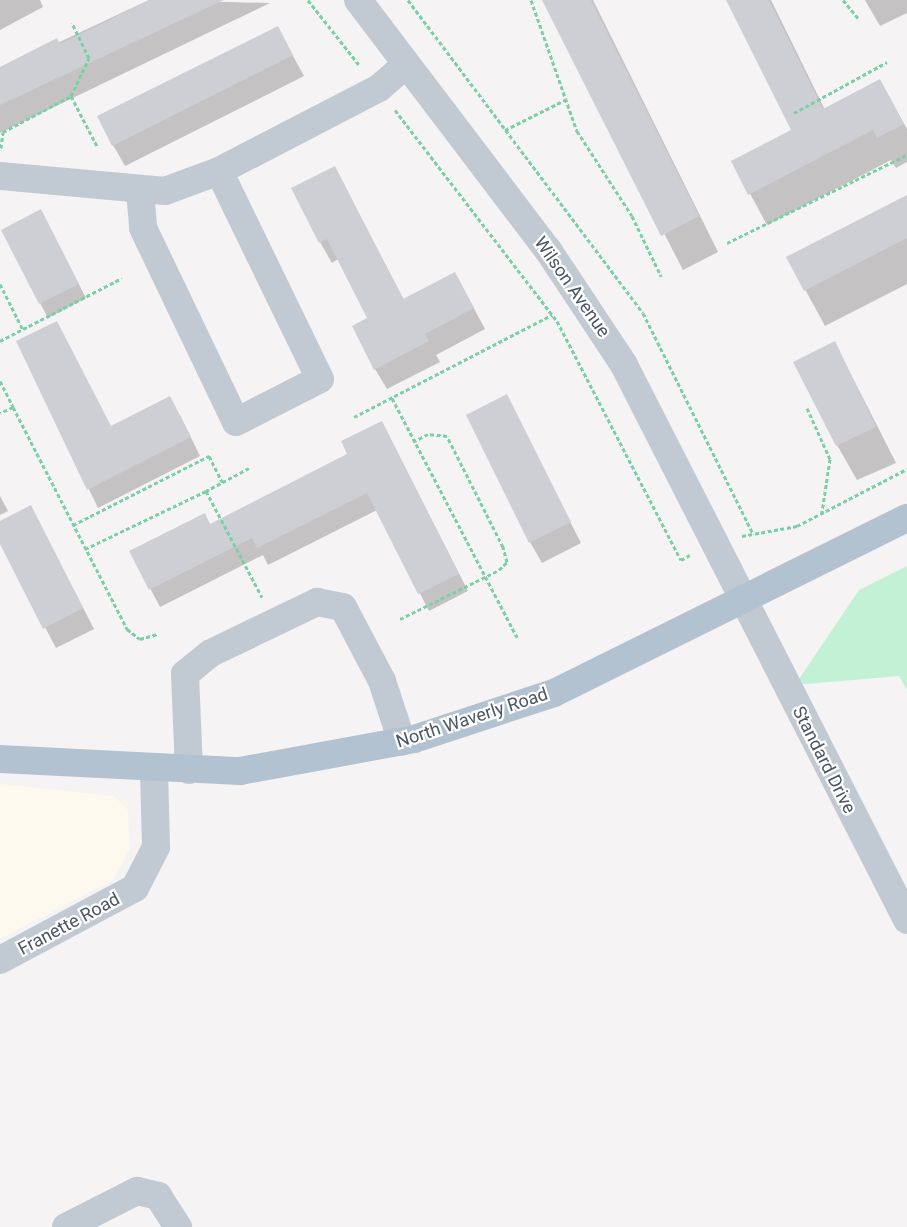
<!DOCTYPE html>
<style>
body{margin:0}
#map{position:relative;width:907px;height:1227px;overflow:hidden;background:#f5f3f3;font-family:Roboto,sans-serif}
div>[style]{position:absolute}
.commercial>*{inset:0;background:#fdf9ef}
.green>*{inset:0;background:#c3f1d5}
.shadow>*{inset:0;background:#0003}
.building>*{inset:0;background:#cdcfd5}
.path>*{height:3px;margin-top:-1.5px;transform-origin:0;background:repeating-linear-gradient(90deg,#7ad0a6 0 4px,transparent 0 6.5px)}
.minor>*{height:28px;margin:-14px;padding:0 14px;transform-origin:14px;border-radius:14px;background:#c1cad2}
.major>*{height:28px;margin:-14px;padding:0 14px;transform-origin:14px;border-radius:14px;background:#b3c2d1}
span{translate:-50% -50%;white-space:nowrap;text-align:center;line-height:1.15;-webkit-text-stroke:4.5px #fff;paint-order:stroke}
.street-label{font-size:18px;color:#4a5661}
</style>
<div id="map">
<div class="commercial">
<div style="clip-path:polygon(0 784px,114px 796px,128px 810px,130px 849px,113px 880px,0 939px)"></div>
</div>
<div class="green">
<div style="clip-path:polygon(907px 566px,907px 690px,899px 676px,795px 685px,859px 590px)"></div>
</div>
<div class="shadow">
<div style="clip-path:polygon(0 0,40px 0,43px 7px,0 30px)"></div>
<div style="clip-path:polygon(149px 0,270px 3px,0 133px,0 70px)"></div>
<div style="clip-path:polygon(544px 0,593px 0,718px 252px,683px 270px)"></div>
<div style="clip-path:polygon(727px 0,771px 0,825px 110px,880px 80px,907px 129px,907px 162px,896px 168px,891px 160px,767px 225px,733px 162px,792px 130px)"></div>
<div style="clip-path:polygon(865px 0,907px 0,907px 13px,880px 26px)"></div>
<div style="clip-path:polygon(277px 27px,304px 76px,125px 166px,113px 145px)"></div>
<div style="clip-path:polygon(335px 168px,404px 300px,455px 273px,485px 329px,436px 355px,440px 362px,387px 389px,375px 369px,368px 318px,338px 259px,332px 263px,320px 242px)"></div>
<div style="clip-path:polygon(907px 196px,907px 284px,825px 326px,788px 258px)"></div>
<div style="clip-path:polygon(48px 225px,86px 298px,48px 318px,2px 230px)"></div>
<div style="clip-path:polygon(18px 342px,111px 427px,180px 415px,200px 456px,98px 508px)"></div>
<div style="clip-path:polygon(835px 343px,896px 463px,857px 480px,837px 445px)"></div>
<div style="clip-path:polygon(506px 396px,581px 543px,542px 563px,530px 542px)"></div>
<div style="clip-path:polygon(391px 440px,468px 591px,429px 611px,377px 510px,268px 565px,263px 555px,160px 607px,131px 552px,210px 525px)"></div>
<div style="clip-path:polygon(0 496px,8px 511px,0 515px)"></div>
<div style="clip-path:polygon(0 523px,42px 528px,94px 629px,56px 648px,0 541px)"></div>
</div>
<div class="building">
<div style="clip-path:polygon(150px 0,224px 0,0 105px,0 67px,57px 38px,60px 44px)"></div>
<div style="clip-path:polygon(542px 0,591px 0,699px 216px,661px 236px)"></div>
<div style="clip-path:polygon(726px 0,769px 0,823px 109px,880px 79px,904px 124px,877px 138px,873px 130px,748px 195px,731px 161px,791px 130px)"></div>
<div style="clip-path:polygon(278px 26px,293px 55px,112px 146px,97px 116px)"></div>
<div style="clip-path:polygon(335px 166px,403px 299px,455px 272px,474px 308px,425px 334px,429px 341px,374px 370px,352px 326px,367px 318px,327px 239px,319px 243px,291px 188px)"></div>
<div style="clip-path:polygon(907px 195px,907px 238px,804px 291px,786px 257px)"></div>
<div style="clip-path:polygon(41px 209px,79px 284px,39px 304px,1px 230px)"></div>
<div style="clip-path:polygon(57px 321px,111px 426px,170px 396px,191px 437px,87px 490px,16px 341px)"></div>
<div style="clip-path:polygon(835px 341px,876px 427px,836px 446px,793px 362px)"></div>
<div style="clip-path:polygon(507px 394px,571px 522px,529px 543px,466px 415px)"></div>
<div style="clip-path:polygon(382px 421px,459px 574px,418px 594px,367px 493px,257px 548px,252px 538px,149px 590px,129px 551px,205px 513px,210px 524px,347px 454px,341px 441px)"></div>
<div style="clip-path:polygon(31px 505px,83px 608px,43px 629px,0 544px,0 521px)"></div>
</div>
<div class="path">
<div style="left:308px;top:0;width:84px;rotate:51.8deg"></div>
<div style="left:408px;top:0;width:391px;rotate:53.1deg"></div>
<div style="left:643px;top:313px;width:247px;rotate:63.5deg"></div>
<div style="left:531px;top:0;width:139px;rotate:70.7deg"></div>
<div style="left:577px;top:131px;width:101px;rotate:57.1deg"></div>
<div style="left:632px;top:216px;width:67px;rotate:64.2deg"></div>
<div style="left:843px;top:0;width:26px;rotate:50deg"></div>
<div style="left:71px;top:96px;width:56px;rotate:62.5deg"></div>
<div style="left:395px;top:110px;width:266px;rotate:52.5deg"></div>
<div style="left:557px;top:321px;width:269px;rotate:62.6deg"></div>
<div style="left:681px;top:560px;width:10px;rotate:-29deg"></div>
<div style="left:794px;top:113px;width:106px;rotate:-28.7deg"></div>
<div style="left:505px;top:130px;width:69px;rotate:-26.6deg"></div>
<div style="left:1px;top:148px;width:16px;rotate:-83deg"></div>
<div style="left:3px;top:132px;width:77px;rotate:-27.9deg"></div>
<div style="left:71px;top:96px;width:42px;rotate:-64.7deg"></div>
<div style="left:89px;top:58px;width:39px;rotate:-116deg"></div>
<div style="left:727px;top:243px;width:200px;rotate:-26.1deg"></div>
<div style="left:0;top:284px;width:51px;rotate:63.4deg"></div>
<div style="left:0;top:341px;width:137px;rotate:-27.3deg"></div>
<div style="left:0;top:381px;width:29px;rotate:63deg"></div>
<div style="left:13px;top:407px;width:14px;rotate:155deg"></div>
<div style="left:392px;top:398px;width:270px;rotate:62.4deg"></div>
<div style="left:13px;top:407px;width:250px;rotate:62.8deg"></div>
<div style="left:127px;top:629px;width:16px;rotate:38deg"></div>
<div style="left:140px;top:639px;width:19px;rotate:-16deg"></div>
<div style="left:807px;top:408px;width:56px;rotate:65.7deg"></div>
<div style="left:830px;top:459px;width:54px;rotate:98.6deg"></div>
<div style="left:354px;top:417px;width:223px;rotate:-27.3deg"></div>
<div style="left:249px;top:468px;width:49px;rotate:151.9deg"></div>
<div style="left:206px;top:491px;width:120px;rotate:62.2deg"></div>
<div style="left:73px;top:525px;width:153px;rotate:-26.9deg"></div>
<div style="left:209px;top:456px;width:29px;rotate:63deg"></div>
<div style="left:742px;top:536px;width:56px;rotate:-10.3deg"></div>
<div style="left:797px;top:526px;width:124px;rotate:-27.4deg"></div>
<div style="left:85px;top:549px;width:134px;rotate:-25.6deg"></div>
<div style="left:400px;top:619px;width:110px;rotate:-26.3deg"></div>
<div style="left:499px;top:570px;width:11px;rotate:-45deg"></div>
<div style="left:507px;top:562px;width:16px;rotate:-105deg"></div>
<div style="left:503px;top:547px;width:124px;rotate:-116.8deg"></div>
<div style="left:447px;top:436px;width:19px;rotate:-174deg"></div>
<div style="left:428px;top:434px;width:15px;rotate:152deg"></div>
</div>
<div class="minor">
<div style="left:358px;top:0;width:314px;rotate:52.8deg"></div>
<div style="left:548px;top:250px;width:138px;rotate:56.5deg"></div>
<div style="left:624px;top:365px;width:623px;rotate:62.98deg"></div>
<div style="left:0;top:176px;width:166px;rotate:5.2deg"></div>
<div style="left:165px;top:191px;width:58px;rotate:-20.3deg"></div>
<div style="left:219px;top:171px;width:180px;rotate:-27.4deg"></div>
<div style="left:379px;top:88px;width:35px;rotate:-41deg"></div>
<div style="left:140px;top:191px;width:37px;rotate:85deg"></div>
<div style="left:143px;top:228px;width:215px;rotate:64.4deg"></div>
<div style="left:236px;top:422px;width:94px;rotate:-27.1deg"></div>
<div style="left:320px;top:379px;width:231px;rotate:-115.9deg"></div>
<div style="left:189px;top:770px;width:96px;rotate:-92.4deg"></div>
<div style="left:185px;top:674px;width:33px;rotate:-39deg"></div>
<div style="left:211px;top:653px;width:118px;rotate:-25.7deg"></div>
<div style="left:317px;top:602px;width:26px;rotate:11deg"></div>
<div style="left:343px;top:607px;width:84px;rotate:62.2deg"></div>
<div style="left:382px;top:681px;width:64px;rotate:71.8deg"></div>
<div style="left:0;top:960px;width:153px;rotate:-28.1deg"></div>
<div style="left:135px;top:888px;width:46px;rotate:-62.9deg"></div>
<div style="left:156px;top:847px;width:77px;rotate:-91.5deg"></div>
<div style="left:66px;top:1227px;width:80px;rotate:-26.9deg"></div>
<div style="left:137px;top:1191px;width:22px;rotate:13deg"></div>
<div style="left:158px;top:1196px;width:37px;rotate:57deg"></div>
</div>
<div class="major">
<div style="left:0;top:759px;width:240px;rotate:2.9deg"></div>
<div style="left:240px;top:771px;width:177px;rotate:-10.4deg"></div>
<div style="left:414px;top:739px;width:147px;rotate:-18.2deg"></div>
<div style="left:554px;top:693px;width:394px;rotate:-26.4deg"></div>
</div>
<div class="street-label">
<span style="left:572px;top:287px;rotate:55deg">Wilson Avenue</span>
<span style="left:472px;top:718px;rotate:-18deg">North Waverly Road</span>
<span style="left:824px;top:760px;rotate:63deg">Standard Drive</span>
<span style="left:69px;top:924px;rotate:-28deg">Franette Road</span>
</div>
</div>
